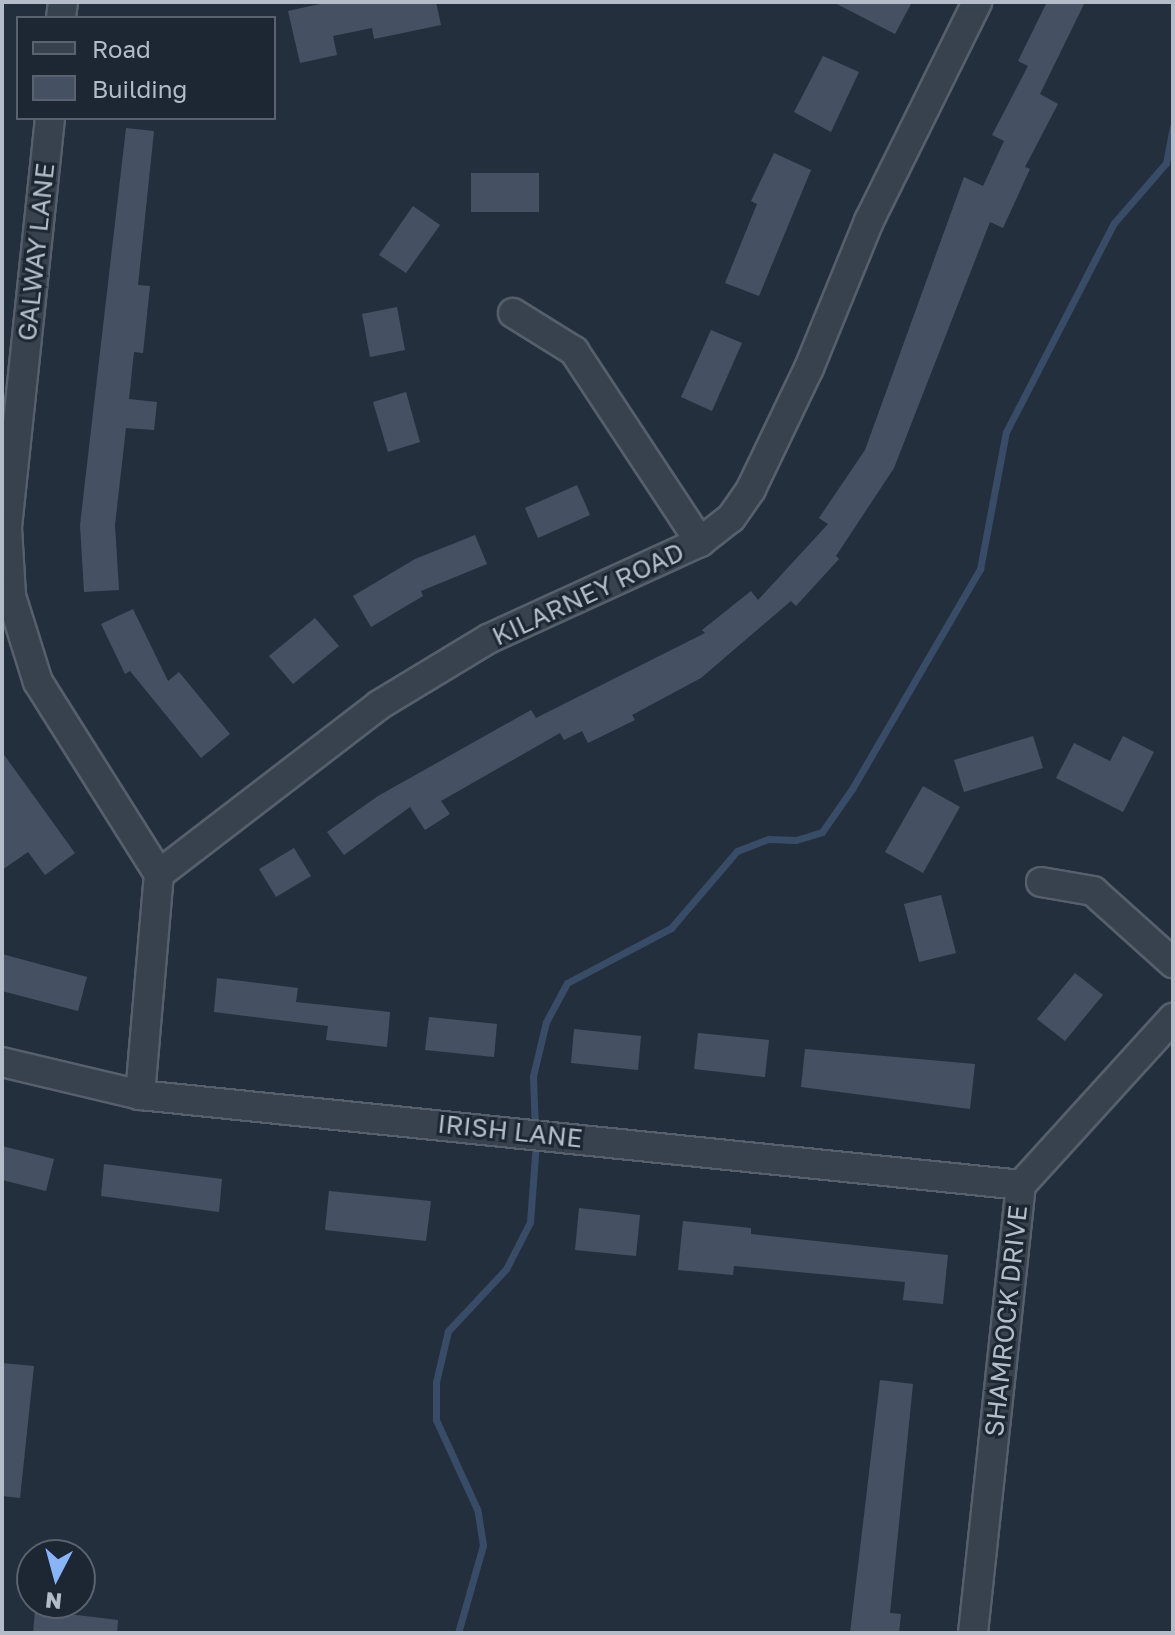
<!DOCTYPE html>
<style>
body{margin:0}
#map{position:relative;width:1175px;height:1635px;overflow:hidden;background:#242f3e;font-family:"Golos Text",sans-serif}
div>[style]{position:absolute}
.stream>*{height:7px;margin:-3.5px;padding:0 3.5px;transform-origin:3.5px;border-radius:3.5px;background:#394c67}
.building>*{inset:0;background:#455162}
.roads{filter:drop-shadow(2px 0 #565f6c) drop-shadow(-2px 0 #565f6c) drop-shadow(0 2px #565f6c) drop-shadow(0 -2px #565f6c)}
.minor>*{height:28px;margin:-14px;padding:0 14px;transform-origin:14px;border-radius:14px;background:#38414e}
span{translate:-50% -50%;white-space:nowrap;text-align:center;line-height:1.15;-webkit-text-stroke:6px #1d2633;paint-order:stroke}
.street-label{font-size:26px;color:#b4bcc9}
.frame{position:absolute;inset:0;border:4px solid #b4bcc9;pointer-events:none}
.legend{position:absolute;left:16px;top:16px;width:260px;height:104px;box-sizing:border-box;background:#1d2633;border:2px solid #59626f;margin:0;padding:10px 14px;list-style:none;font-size:24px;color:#b4bcc9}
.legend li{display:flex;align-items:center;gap:16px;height:40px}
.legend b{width:40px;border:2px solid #59626f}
.north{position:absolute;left:16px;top:1539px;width:80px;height:80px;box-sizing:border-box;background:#1d2633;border:2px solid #59626f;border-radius:50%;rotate:186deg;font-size:22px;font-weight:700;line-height:32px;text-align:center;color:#b4bcc9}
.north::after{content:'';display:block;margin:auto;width:28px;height:36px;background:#8ab4f8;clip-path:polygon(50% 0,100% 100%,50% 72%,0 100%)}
</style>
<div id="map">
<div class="stream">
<div style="left:535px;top:1131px;width:55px;rotate:-92.1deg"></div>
<div style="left:533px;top:1076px;width:56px;rotate:-76.5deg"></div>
<div style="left:546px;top:1022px;width:44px;rotate:-61.7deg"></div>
<div style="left:567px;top:983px;width:118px;rotate:-27.9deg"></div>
<div style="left:671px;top:928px;width:101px;rotate:-49.4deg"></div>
<div style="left:737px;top:851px;width:34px;rotate:-21deg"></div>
<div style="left:769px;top:839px;width:27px;rotate:2deg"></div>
<div style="left:796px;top:840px;width:27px;rotate:-17deg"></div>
<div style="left:822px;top:832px;width:52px;rotate:-55.1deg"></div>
<div style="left:852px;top:789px;width:255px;rotate:-59.8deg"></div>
<div style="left:980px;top:569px;width:139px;rotate:-79.3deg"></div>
<div style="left:1006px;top:432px;width:235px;rotate:-62.7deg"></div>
<div style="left:1114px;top:223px;width:79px;rotate:-49.1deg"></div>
<div style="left:1166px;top:163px;width:37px;rotate:-79deg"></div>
<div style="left:458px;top:1633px;width:91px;rotate:-74.1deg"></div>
<div style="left:483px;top:1545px;width:36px;rotate:-99deg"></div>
<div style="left:477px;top:1509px;width:98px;rotate:-114.7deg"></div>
<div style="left:436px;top:1420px;width:38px;rotate:-90deg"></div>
<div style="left:436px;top:1382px;width:52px;rotate:-76.8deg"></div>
<div style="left:448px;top:1331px;width:85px;rotate:-46.9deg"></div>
<div style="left:506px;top:1269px;width:53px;rotate:-62.9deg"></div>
<div style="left:530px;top:1222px;width:79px;rotate:-85.7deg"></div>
</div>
<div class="building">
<div style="clip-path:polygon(329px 2px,436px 2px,441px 25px,374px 39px,372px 28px,333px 36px,337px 55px,300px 63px,288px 11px)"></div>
<div style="clip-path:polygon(833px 2px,912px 2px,895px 34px)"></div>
<div style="clip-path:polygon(1047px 2px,1085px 2px,1040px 94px,1058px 104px,1025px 167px,1030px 169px,1003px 228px,990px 222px,894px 468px,836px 556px,839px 559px,796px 606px,791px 601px,701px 678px,632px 715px,635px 720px,588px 743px,582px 731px,564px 740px,560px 733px,441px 801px,450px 814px,425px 830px,410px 807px,344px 855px,327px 832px,378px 796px,531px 710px,536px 718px,705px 633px,702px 630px,751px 591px,758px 600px,828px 524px,819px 518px,865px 450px,964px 177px,983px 186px,1004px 141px,992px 135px,1028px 66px,1018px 61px)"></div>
<div style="clip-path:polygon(823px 56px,859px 72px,831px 132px,794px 112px)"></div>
<div style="clip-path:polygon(126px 128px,154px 131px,138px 285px,150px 286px,143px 353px,134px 352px,129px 399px,157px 402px,154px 430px,126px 428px,115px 525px,119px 590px,84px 592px,80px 525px)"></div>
<div style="clip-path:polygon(774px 153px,811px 170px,759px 296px,725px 283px,757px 204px,751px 201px)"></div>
<div style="clip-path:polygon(471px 173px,539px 173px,539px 212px,471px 212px)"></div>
<div style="clip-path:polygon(413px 206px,440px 225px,406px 273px,379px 255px)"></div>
<div style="clip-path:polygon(397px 307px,405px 350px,370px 357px,362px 314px)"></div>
<div style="clip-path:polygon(711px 330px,742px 343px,712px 411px,681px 397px)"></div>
<div style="clip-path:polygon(406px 392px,420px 442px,388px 452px,373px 402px)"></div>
<div style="clip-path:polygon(577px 485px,590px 515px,538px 538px,525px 508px)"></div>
<div style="clip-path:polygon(475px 535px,487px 564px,421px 591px,423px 596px,371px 627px,353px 596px,415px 559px)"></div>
<div style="clip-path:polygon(133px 609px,168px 681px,179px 672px,230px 734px,201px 758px,130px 671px,125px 674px,101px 624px)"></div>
<div style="clip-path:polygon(315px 618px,339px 646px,293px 684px,269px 656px)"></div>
<div style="clip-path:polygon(1033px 736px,1043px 768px,964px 792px,954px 760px)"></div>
<div style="clip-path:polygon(1123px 736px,1154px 752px,1123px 812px,1056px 778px,1074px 743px,1110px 761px)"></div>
<div style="clip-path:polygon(2px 752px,75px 853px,45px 875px,28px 852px,2px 870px)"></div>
<div style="clip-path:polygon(923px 786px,960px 807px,923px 873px,885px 852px)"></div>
<div style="clip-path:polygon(294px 848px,311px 876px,276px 897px,259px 869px)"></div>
<div style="clip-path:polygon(941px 895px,956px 953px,919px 962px,904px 904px)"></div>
<div style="clip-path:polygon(2px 954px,87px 977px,78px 1011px,2px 991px)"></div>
<div style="clip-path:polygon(1075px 973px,1103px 995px,1065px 1041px,1037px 1019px)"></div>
<div style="clip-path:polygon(217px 978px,298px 988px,296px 1002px,390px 1012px,387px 1047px,326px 1040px,328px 1026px,214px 1012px)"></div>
<div style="clip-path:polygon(429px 1017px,497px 1024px,494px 1057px,425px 1050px)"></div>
<div style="clip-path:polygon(574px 1029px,641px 1036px,638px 1070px,571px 1063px)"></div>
<div style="clip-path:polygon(698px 1033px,769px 1040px,765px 1077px,694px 1069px)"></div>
<div style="clip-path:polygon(805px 1049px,975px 1064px,970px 1109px,801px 1087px)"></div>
<div style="clip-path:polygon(2px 1146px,54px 1159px,46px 1191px,2px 1180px)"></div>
<div style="clip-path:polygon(104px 1164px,222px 1179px,219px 1212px,101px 1196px)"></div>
<div style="clip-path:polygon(329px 1191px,431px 1201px,426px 1241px,325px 1230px)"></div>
<div style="clip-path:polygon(579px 1208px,640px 1215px,636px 1256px,575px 1250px)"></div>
<div style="clip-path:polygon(683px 1221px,751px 1228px,751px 1234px,948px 1255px,943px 1304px,903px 1300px,905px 1282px,734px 1266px,733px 1275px,678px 1270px)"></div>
<div style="clip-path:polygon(2px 1363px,34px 1366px,20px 1498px,2px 1496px)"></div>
<div style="clip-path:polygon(880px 1380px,913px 1384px,890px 1613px,901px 1614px,899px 1633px,850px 1633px)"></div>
<div style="clip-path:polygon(35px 1610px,118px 1620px,117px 1633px,33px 1633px)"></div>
</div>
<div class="roads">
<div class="minor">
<div style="left:61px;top:18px;width:16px;rotate:-83deg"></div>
<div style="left:50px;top:118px;width:412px;rotate:96deg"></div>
<div style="left:7px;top:528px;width:68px;rotate:86.6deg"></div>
<div style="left:11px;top:596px;width:90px;rotate:72.6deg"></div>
<div style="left:38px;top:682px;width:227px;rotate:57.8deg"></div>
<div style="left:513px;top:313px;width:72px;rotate:31.9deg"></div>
<div style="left:574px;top:351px;width:229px;rotate:56.6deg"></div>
<div style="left:1041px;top:882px;width:53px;rotate:9.8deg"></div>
<div style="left:1093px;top:891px;width:108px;rotate:42deg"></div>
<div style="left:2px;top:1062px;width:142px;rotate:13.4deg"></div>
<div style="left:140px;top:1095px;width:886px;rotate:5.83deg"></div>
<div style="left:140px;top:1095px;width:222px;rotate:-85.1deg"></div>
<div style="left:159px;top:874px;width:277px;rotate:-37.5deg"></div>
<div style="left:379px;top:705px;width:127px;rotate:-31.2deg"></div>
<div style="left:488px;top:639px;width:233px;rotate:-24.6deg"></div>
<div style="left:700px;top:542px;width:39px;rotate:-38deg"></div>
<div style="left:731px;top:518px;width:35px;rotate:-55deg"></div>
<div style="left:751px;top:489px;width:134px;rotate:-64.4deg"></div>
<div style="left:809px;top:368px;width:159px;rotate:-67.8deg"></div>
<div style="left:869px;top:221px;width:244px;rotate:-63.7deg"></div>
<div style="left:973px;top:1633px;width:451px;rotate:-83.9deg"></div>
<div style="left:1021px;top:1185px;width:226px;rotate:-47.7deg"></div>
</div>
</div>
<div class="street-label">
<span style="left:36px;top:252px;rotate:-84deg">GALWAY LANE</span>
<span style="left:588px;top:594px;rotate:-25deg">KILARNEY ROAD</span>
<span style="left:510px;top:1131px;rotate:6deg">IRISH LANE</span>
<span style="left:1006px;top:1321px;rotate:-84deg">SHAMROCK DRIVE</span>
</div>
<div class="frame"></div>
<ul class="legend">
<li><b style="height:10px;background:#38414e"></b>Road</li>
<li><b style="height:22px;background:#455162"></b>Building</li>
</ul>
<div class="north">N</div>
</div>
